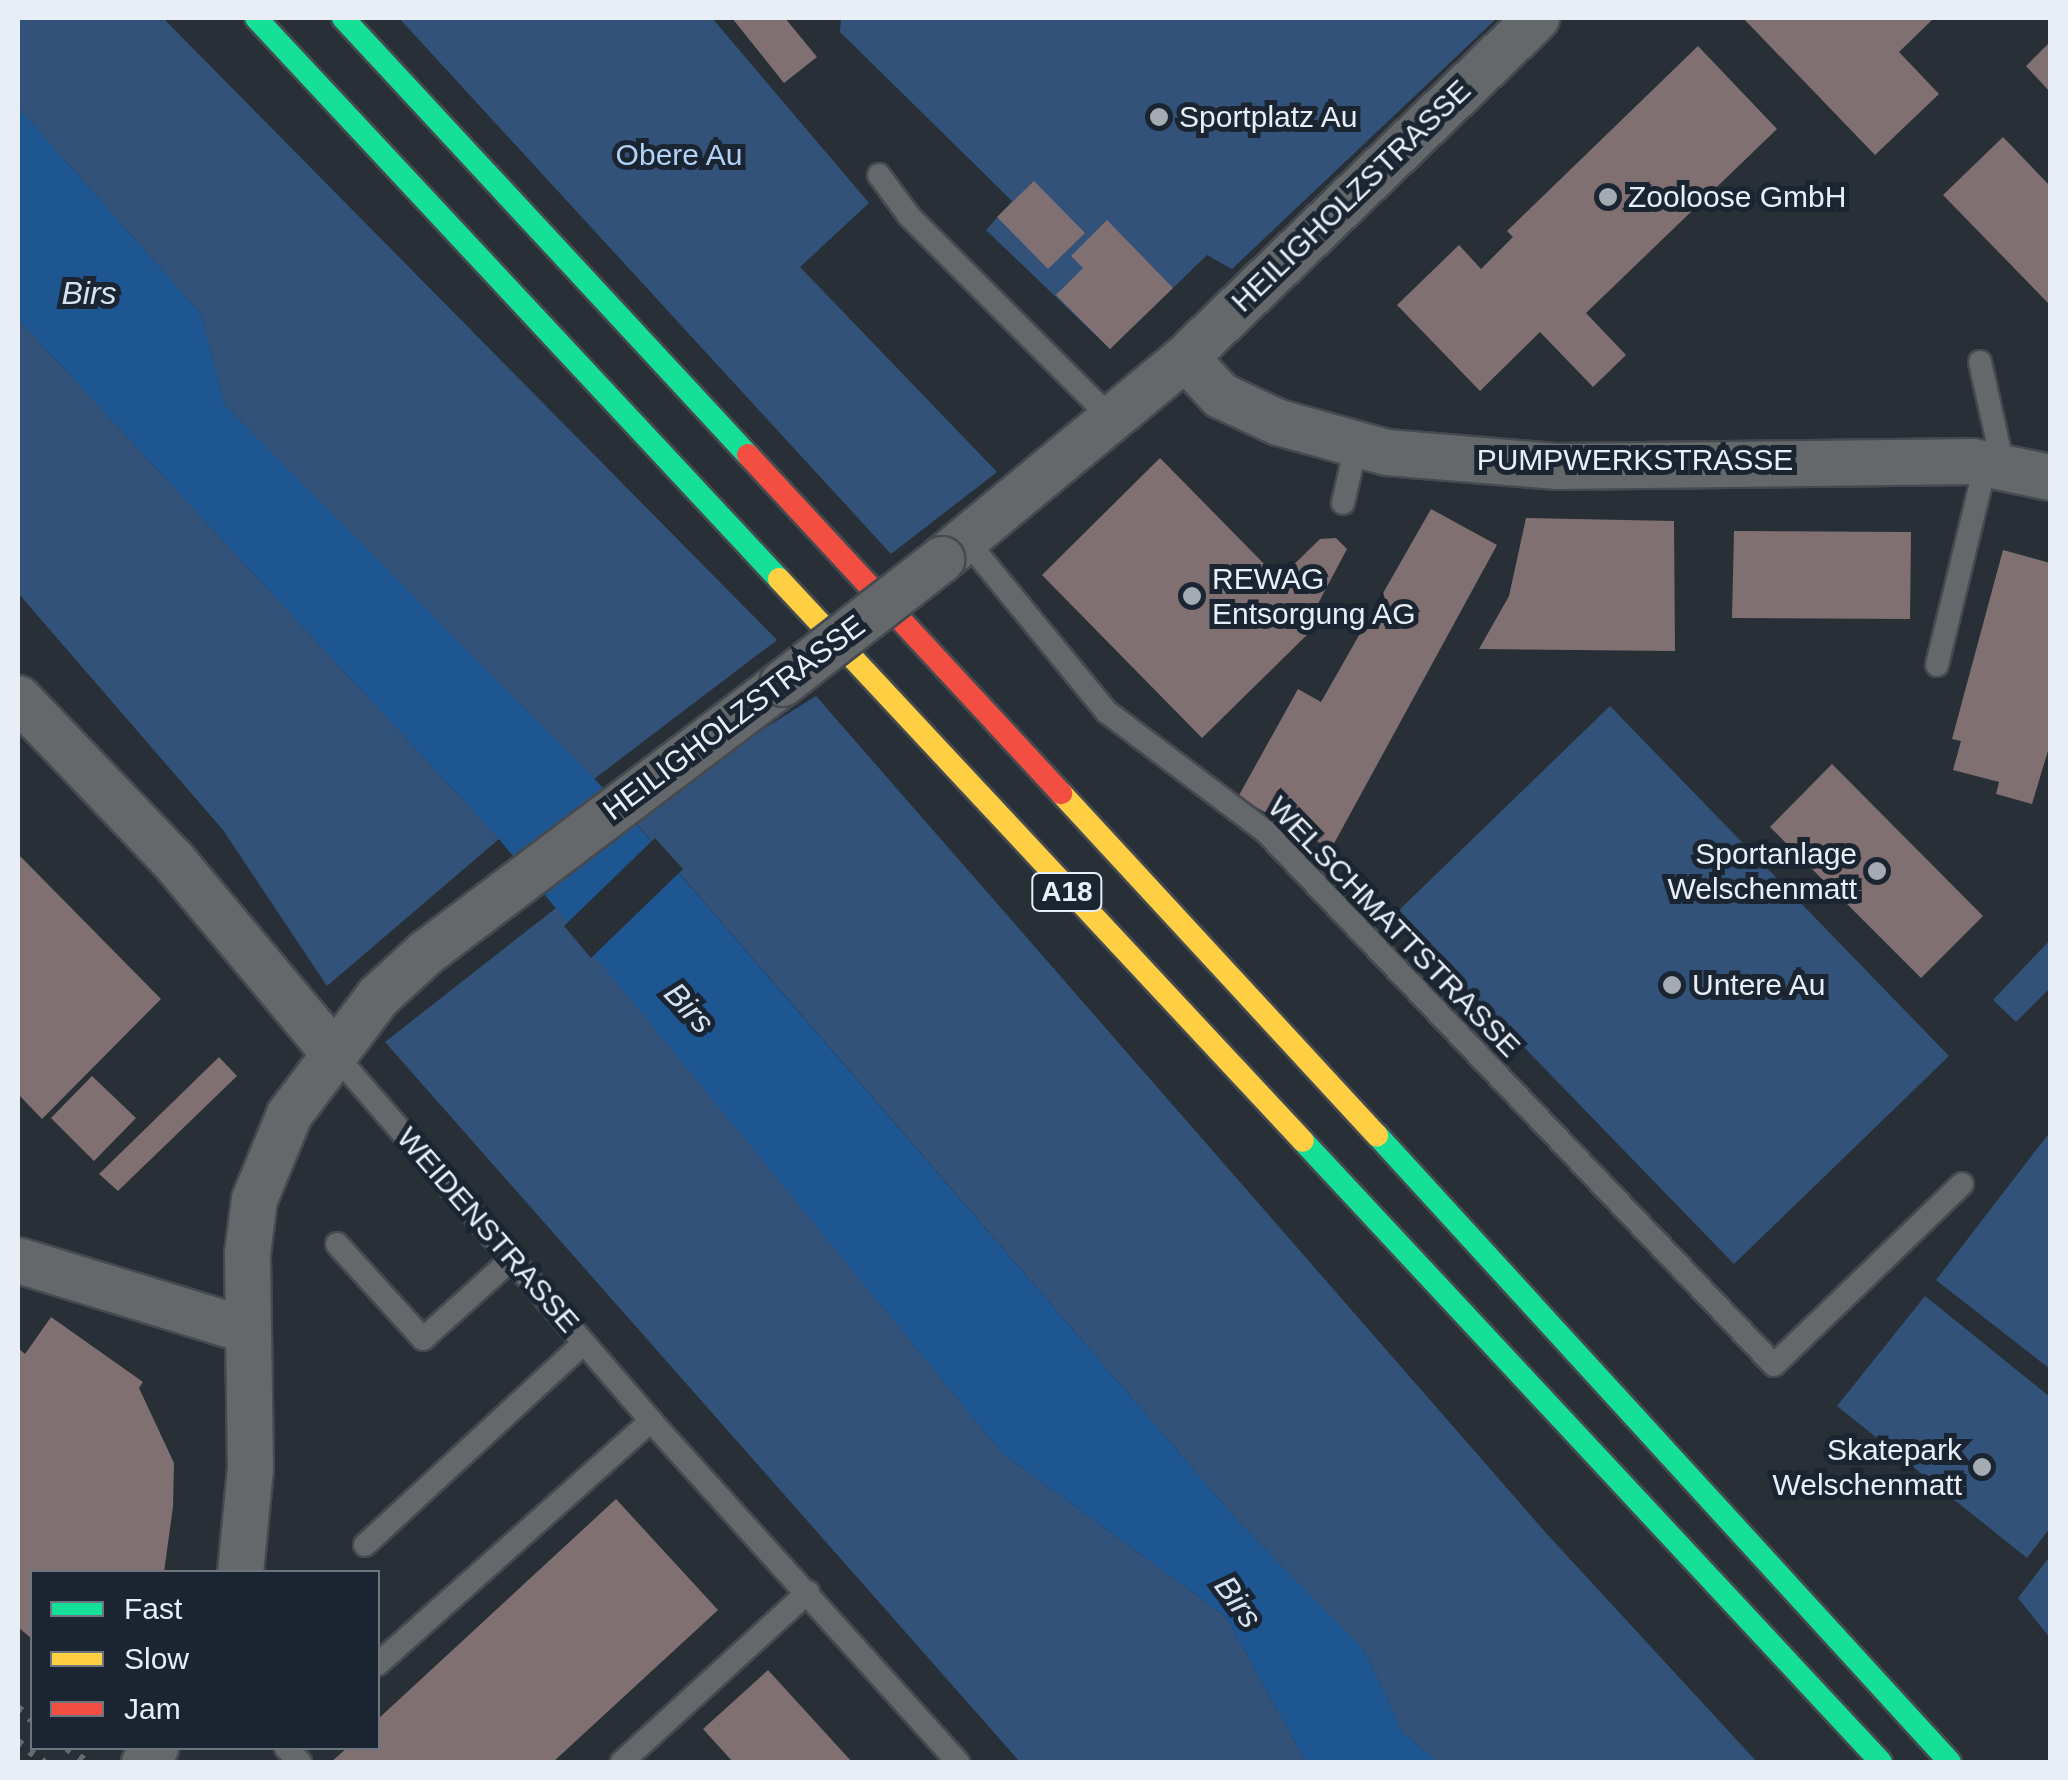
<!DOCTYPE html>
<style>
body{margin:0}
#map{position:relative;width:2068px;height:1780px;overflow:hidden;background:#292f36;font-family:Arial,sans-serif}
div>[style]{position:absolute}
.green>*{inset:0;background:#325279}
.water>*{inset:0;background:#1e5692}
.pier>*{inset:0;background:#292f36}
.building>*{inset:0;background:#807072}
.roads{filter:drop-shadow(2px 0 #444a50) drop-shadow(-2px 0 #444a50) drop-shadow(0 2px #444a50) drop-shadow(0 -2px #444a50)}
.lane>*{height:22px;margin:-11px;padding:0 11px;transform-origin:11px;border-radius:11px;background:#65686b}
.street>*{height:45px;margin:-22.5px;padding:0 22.5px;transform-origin:22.5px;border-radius:22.5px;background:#65686b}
.fast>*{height:22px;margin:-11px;padding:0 11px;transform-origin:11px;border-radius:11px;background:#16e098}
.slow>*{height:22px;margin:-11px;padding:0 11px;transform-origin:11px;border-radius:11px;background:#ffcf43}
.jam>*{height:22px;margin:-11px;padding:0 11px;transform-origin:11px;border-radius:11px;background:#f24e42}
.rail>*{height:8px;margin-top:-4px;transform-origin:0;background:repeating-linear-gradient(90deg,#656a6d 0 5px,transparent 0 15px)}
.bridges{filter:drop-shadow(2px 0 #444a50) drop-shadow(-2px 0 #444a50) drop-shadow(0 2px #444a50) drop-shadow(0 -2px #444a50)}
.street-bridge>*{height:45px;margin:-22.5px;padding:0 22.5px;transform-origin:22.5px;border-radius:22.5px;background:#65686b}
.dots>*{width:28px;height:28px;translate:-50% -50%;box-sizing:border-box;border:5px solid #1b2531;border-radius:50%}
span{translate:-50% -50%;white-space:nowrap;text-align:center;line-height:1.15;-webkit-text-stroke:10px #1b2531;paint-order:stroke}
.shield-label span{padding:2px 8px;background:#1b2531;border:2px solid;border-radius:8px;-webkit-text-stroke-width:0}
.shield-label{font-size:28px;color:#e7eef6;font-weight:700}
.poi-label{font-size:30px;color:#e7eef6}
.left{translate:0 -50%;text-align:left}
.right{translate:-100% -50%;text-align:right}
.park-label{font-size:30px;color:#b3d1f6}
.street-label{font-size:30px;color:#e7eef6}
.water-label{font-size:32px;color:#d4e3f6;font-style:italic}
.frame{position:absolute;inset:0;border:20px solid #e7eef6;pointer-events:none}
.legend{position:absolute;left:30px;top:1570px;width:350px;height:180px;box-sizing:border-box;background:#1b2531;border:2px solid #6d7580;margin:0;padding:12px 18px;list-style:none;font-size:30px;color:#e7eef6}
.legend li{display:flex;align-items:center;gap:20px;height:50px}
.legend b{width:50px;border:2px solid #6d7580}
</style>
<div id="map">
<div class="green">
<div style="clip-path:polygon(18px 18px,163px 18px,777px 640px,594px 779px,224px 404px,201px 314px,18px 107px)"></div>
<div style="clip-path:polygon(399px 18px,712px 18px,869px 203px,800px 267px,997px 472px,891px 554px)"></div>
<div style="clip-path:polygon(841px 18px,1497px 18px,1232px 269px,1207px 255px,1110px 349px,986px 230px,1012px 201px,840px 32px)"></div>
<div style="clip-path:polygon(18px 319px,499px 839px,327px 986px,223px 830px,18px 593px)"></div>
<div style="clip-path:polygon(816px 696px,1546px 1533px,1757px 1762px,1438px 1762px,1403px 1733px,1364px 1650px,1239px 1522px,636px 823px,740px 744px)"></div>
<div style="clip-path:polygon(1610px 706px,1949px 1056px,1734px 1264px,1395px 914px)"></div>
<div style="clip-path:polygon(556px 908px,1002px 1453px,1226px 1617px,1306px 1762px,1020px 1762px,385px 1042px)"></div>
<div style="clip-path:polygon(2050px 940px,2050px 988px,2016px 1022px,1993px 1000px)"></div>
<div style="clip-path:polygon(2050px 1132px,2050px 1369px,1936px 1280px)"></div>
<div style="clip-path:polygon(1925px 1296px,2050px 1397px,2050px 1528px,2027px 1558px,1837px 1406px)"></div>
<div style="clip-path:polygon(2050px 1556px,2050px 1638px,2018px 1598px)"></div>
</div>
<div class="water">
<div style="clip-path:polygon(18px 107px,201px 314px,224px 404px,620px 805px,1239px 1522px,1364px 1650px,1403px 1733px,1438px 1762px,1306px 1762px,1226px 1617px,1002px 1453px,499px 839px,18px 319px)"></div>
</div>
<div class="pier">
<div style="clip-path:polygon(655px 838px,683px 869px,591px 958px,564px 926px)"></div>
</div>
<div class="building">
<div style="clip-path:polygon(732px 18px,785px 18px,817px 57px,784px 83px)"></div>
<div style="clip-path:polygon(1743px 18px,1934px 18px,1899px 52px,1939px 94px,1875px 155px)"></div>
<div style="clip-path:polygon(2050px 42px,2050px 92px,2026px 66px)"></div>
<div style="clip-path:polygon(1698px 46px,1777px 129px,1586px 313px,1626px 355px,1593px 387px,1540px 332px,1480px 391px,1397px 305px,1459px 245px,1481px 269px,1513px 237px,1507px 231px)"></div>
<div style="clip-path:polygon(2003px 137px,2050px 186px,2050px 305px,1943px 195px)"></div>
<div style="clip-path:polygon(1034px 181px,1085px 233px,1048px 269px,997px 217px)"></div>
<div style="clip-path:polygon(1107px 220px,1173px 288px,1110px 349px,1056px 295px,1083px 268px,1071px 256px)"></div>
<div style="clip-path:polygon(1160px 458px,1279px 579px,1320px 539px,1336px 538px,1347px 549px,1313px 613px,1321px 621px,1202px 738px,1042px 575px)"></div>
<div style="clip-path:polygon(1431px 509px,1497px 545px,1331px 849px,1238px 797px,1298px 689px,1321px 702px)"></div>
<div style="clip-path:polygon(1526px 518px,1674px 521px,1675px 651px,1479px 649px,1509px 596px)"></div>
<div style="clip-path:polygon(1734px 531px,1911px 532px,1910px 619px,1732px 618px)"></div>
<div style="clip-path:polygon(2003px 550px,2050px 563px,2050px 744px,2032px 804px,1996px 794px,1999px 782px,1953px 770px,1961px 741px,1952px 739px)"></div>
<div style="clip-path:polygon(1832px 764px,1983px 916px,1921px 978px,1770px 827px)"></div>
<div style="clip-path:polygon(18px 854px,161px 999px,42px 1119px,18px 1094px)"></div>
<div style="clip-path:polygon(219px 1057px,237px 1076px,118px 1191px,99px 1174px)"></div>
<div style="clip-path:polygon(92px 1076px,136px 1118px,94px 1161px,51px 1118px)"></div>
<div style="clip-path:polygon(51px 1317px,143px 1382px,139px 1388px,174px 1463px,173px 1507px,164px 1572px,32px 1572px,32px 1639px,18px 1627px,18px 1348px,25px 1354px)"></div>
<div style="clip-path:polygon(616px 1499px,718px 1610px,553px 1762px,331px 1762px,347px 1748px,378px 1748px,378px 1719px)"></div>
<div style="clip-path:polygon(768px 1670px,852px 1762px,733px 1762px,703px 1729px)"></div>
</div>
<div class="roads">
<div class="lane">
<div style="left:879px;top:175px;width:51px;rotate:53.8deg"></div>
<div style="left:909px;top:216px;width:290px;rotate:45deg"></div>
<div style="left:1980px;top:362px;width:107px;rotate:77.5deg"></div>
<div style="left:1343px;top:503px;width:58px;rotate:-77.2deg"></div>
<div style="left:966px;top:540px;width:222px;rotate:50.7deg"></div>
<div style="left:1107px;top:712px;width:199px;rotate:37deg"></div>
<div style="left:1266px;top:832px;width:736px;rotate:46.38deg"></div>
<div style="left:1774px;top:1365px;width:261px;rotate:-43.9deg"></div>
<div style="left:1937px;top:665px;width:209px;rotate:-76.4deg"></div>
<div style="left:332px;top:1051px;width:489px;rotate:49.2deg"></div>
<div style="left:651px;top:1421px;width:459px;rotate:48deg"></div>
<div style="left:337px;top:1244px;width:128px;rotate:47.8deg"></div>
<div style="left:423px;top:1339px;width:121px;rotate:-42deg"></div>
<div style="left:365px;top:1545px;width:298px;rotate:-42.7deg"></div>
<div style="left:378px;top:1664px;width:365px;rotate:-41.7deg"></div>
<div style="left:286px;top:1748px;width:20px;rotate:45deg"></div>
<div style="left:622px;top:1762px;width:252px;rotate:-42.4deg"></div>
</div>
<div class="street">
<div style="left:1185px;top:357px;width:52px;rotate:47.4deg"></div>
<div style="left:1220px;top:395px;width:64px;rotate:25deg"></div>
<div style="left:1278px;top:422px;width:112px;rotate:15.5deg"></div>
<div style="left:1386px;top:452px;width:172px;rotate:4.7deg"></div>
<div style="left:1557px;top:466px;width:415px;rotate:-0.7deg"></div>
<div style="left:1972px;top:461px;width:80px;rotate:11.6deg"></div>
<div style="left:941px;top:559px;width:317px;rotate:-39.6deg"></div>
<div style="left:1185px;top:357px;width:488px;rotate:-44deg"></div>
<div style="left:18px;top:698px;width:223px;rotate:46.3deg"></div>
<div style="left:172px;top:859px;width:250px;rotate:50.2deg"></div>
<div style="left:18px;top:1260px;width:235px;rotate:17deg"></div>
<div style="left:240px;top:1572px;width:103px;rotate:-84.5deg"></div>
<div style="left:250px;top:1469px;width:216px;rotate:-90.8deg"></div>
<div style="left:247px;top:1253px;width:54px;rotate:-82.6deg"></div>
<div style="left:254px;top:1199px;width:92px;rotate:-67.6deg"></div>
<div style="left:289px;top:1114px;width:148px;rotate:-53deg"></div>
<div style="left:378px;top:996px;width:65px;rotate:-42.5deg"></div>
<div style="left:426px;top:952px;width:446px;rotate:-37.1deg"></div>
<div style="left:144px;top:1762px;width:18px;rotate:-52deg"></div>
</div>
<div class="fast">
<div style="left:256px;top:18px;width:767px;rotate:47.01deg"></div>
<div style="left:343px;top:18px;width:596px;rotate:47.18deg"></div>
<div style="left:1377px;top:1135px;width:849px;rotate:47.58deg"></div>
<div style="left:1303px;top:1141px;width:848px;rotate:47.05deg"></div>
</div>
<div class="slow">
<div style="left:779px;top:579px;width:768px;rotate:47deg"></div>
<div style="left:1061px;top:793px;width:466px;rotate:47.3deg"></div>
</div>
<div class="jam">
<div style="left:748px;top:455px;width:461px;rotate:47.2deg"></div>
</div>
</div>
<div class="rail">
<div style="left:18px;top:1708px;width:18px;rotate:41deg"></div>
<div style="left:18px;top:1742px;width:33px;rotate:38deg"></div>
<div style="left:67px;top:1748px;width:24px;rotate:36deg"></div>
</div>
<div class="bridges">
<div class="street-bridge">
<div style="left:782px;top:683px;width:202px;rotate:-37.9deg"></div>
</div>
</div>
<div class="dots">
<div style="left:1159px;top:117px;background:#a4abb3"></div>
<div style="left:1608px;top:197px;background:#a4abb3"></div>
<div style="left:1192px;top:596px;background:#a4abb3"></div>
<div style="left:1877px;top:871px;background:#a4abb3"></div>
<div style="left:1672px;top:985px;background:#a4abb3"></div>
<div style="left:1982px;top:1467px;background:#a4abb3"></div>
</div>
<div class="shield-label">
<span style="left:1067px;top:892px">A18</span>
</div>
<div class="poi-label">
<span class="left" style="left:1179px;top:117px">Sportplatz Au</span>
<span class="left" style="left:1628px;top:197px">Zooloose GmbH</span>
<span class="left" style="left:1212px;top:596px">REWAG<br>Entsorgung AG</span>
<span class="right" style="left:1857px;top:871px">Sportanlage<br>Welschenmatt</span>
<span class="left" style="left:1692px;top:985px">Untere Au</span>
<span class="right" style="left:1962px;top:1467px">Skatepark<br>Welschenmatt</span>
</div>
<div class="park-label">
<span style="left:679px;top:155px">Obere Au</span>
</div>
<div class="street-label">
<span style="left:1351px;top:196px;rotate:-44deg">HEILIGHOLZSTRASSE</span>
<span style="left:1635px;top:460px">PUMPWERKSTRASSE</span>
<span style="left:734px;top:718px;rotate:-37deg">HEILIGHOLZSTRASSE</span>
<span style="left:1394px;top:927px;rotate:46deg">WELSCHMATTSTRASSE</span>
<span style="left:488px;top:1230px;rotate:49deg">WEIDENSTRASSE</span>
</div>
<div class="water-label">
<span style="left:89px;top:293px">Birs</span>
<span style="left:689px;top:1008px;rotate:47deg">Birs</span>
<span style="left:1238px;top:1602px;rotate:54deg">Birs</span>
</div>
<div class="frame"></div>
<ul class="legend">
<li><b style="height:12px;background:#16e098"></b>Fast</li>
<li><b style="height:12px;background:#ffcf43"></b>Slow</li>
<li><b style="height:12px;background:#f24e42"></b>Jam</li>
</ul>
</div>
